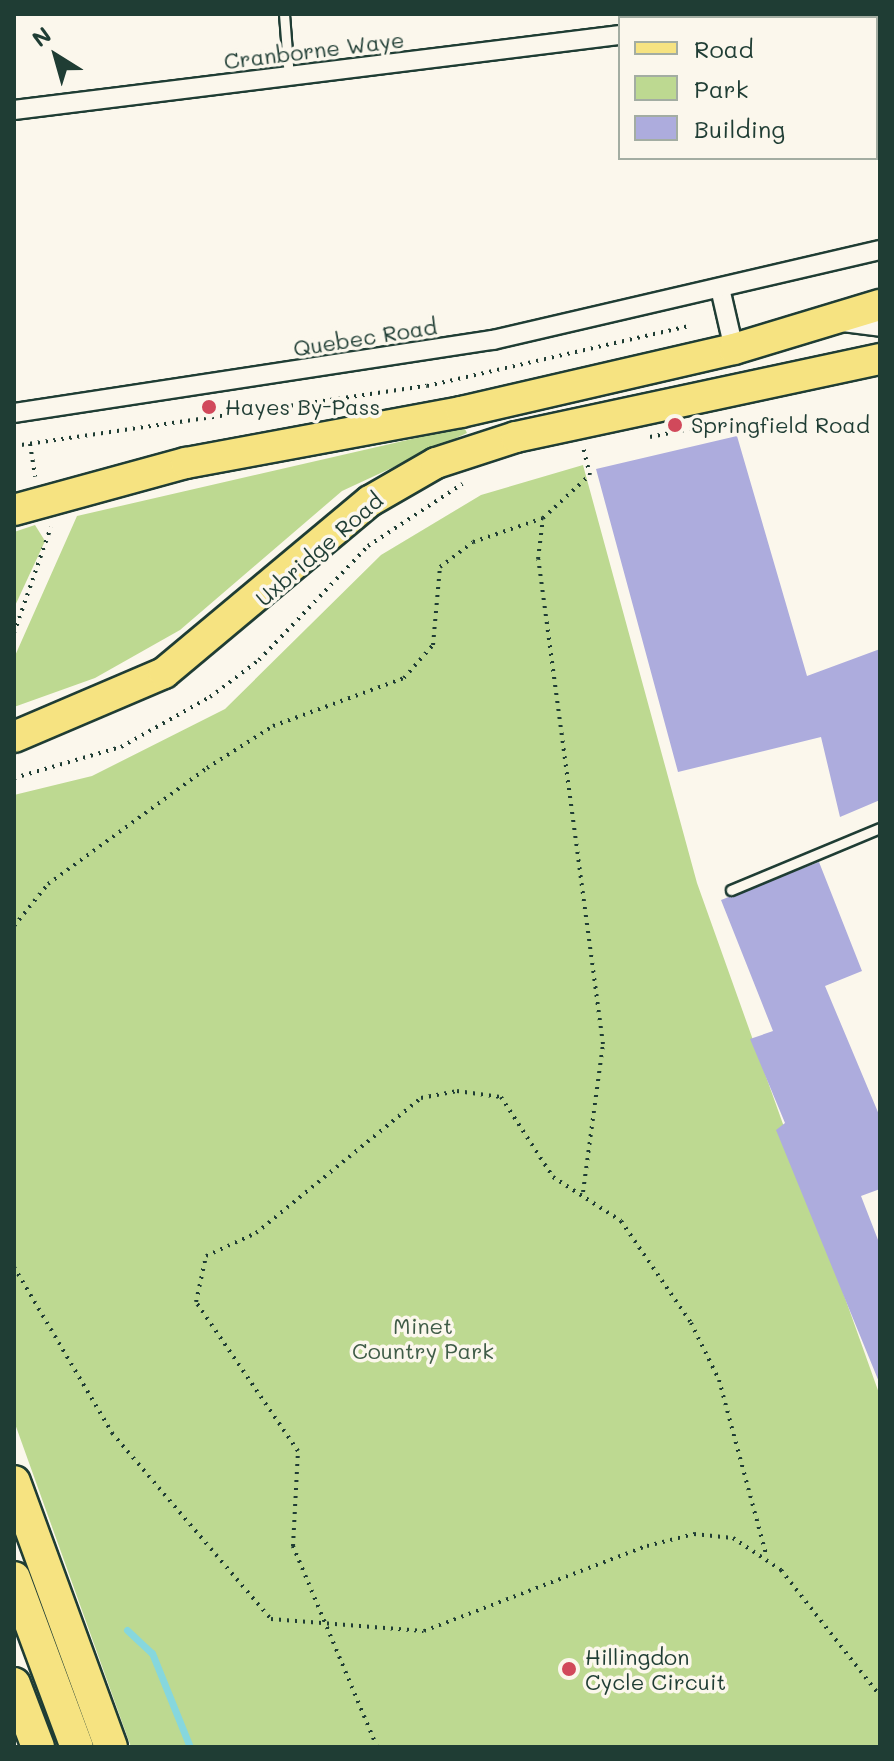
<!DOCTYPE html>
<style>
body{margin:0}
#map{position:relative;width:894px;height:1761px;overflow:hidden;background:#fbf7ec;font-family:Mali,sans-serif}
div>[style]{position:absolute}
.green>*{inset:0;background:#bdd991}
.stream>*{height:7px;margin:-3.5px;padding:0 3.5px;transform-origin:3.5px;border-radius:3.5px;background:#86d7dd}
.building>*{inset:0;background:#adacdd}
.path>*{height:4px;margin-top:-2px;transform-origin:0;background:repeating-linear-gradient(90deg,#1f3d34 0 2px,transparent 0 8px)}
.roads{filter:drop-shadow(2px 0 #1f3d34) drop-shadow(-2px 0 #1f3d34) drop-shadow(0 2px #1f3d34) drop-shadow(0 -2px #1f3d34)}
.service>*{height:9px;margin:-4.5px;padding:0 4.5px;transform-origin:4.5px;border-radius:4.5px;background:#fbf7ec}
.minor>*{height:18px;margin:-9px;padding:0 9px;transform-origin:9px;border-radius:9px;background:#fbf7ec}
.primary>*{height:30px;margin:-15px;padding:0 15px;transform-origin:15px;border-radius:15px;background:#f6e381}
.trunk>*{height:32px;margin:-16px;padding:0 16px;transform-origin:16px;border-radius:16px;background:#f6e381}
.dots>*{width:22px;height:22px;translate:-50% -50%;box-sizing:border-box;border:4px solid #fbf7ec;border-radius:50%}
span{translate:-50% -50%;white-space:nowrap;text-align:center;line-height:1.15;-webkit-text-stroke:7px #fbf7ec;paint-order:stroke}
.street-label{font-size:22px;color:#1f3d34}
.poi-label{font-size:22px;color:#1f3d34}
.left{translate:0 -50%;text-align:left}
.park-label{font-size:22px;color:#3f5c47}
.frame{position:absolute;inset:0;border:16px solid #1f3d34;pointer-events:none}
.legend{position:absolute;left:618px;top:16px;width:260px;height:144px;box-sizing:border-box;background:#fbf7ec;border:2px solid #a3ada2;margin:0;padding:10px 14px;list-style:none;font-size:24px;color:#1f3d34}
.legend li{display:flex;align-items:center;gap:16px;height:40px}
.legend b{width:40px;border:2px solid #a3ada2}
.north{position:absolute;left:16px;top:16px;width:80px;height:80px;-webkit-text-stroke:6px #fbf7ec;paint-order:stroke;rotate:323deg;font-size:22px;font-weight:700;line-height:32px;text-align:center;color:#1f3d34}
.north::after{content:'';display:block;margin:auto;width:28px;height:36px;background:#1f3d34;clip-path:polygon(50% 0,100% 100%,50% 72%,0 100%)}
</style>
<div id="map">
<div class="green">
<div style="clip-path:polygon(464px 427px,467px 433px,342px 491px,180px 630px,95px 678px,14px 707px,14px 658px,77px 516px)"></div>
<div style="clip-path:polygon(583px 465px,697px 883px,880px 1396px,880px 1747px,131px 1747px,14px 1421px,14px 795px,92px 776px,225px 709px,381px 555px,481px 495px)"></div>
<div style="clip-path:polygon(35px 525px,45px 541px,14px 608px,14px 532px)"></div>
</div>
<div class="stream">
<div style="left:127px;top:1630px;width:34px;rotate:43deg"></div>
<div style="left:152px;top:1653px;width:101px;rotate:68deg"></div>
</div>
<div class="building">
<div style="clip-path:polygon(737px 436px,807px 676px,880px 649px,880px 800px,840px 817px,821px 737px,678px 772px,596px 469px)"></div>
<div style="clip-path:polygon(819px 862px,862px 971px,825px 986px,880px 1117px,880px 1189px,861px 1196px,880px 1245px,879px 1382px,776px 1130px,785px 1123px,750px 1039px,773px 1031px,721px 900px)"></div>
</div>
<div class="path">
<div style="left:650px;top:437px;width:66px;rotate:-11.3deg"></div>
<div style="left:30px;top:444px;width:33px;rotate:81deg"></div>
<div style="left:14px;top:446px;width:417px;rotate:-8.3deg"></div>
<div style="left:427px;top:386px;width:270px;rotate:-12.9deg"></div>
<div style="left:14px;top:633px;width:112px;rotate:-70.8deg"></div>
<div style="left:14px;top:778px;width:111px;rotate:-16.2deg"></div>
<div style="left:121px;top:747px;width:102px;rotate:-29.3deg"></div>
<div style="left:210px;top:697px;width:61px;rotate:-37.1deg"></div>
<div style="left:259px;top:660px;width:158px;rotate:-46.3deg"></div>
<div style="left:368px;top:546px;width:113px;rotate:-33.4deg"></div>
<div style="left:14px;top:926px;width:54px;rotate:-51deg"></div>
<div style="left:48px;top:884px;width:197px;rotate:-36.1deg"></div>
<div style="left:207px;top:768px;width:78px;rotate:-32.5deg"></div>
<div style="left:273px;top:726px;width:140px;rotate:-20.1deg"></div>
<div style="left:404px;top:678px;width:44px;rotate:-48.7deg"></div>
<div style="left:433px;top:645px;width:78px;rotate:-84.9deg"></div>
<div style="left:440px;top:567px;width:41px;rotate:-37.1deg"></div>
<div style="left:473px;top:542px;width:74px;rotate:-18.9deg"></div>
<div style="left:583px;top:1192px;width:149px;rotate:-82.3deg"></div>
<div style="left:603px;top:1044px;width:489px;rotate:-97.6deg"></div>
<div style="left:538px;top:559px;width:41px;rotate:-83deg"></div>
<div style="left:543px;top:518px;width:64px;rotate:-42.5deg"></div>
<div style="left:590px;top:475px;width:29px;rotate:-104deg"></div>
<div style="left:14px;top:1267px;width:193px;rotate:59.4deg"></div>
<div style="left:112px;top:1433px;width:245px;rotate:49.5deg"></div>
<div style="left:271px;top:1619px;width:153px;rotate:4.5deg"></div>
<div style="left:424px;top:1631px;width:239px;rotate:-20.9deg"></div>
<div style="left:647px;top:1546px;width:49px;rotate:-14.3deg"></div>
<div style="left:694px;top:1534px;width:39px;rotate:6deg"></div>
<div style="left:733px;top:1538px;width:58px;rotate:33.7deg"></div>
<div style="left:781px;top:1570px;width:160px;rotate:51.8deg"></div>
<div style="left:377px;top:1747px;width:218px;rotate:-112.7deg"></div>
<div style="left:293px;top:1546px;width:95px;rotate:-87deg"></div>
<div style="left:298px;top:1451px;width:181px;rotate:-124.4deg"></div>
<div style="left:196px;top:1302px;width:47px;rotate:-77.7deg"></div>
<div style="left:206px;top:1256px;width:55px;rotate:-24.7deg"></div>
<div style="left:256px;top:1233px;width:213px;rotate:-39.3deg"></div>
<div style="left:421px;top:1098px;width:37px;rotate:-11deg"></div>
<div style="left:457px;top:1091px;width:44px;rotate:7.8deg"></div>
<div style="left:501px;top:1097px;width:95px;rotate:57deg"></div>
<div style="left:553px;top:1177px;width:81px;rotate:32.9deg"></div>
<div style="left:621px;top:1221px;width:124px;rotate:55.5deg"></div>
<div style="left:691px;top:1323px;width:64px;rotate:63.8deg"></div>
<div style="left:719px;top:1380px;width:180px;rotate:74.9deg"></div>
</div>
<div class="roads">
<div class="service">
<div style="left:284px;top:14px;width:64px;rotate:85.5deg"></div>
<div style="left:731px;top:890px;width:161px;rotate:-22.6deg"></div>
</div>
<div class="minor">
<div style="left:759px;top:18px;width:27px;rotate:-8deg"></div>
<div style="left:14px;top:110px;width:611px;rotate:-7.06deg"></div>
<div style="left:720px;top:288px;width:63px;rotate:77.1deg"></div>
<div style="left:842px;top:322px;width:38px;rotate:7deg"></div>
<div style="left:14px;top:413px;width:485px;rotate:-8.7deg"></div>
<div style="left:493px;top:340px;width:397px;rotate:-13.1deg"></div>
</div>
<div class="primary">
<div style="left:14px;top:510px;width:178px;rotate:-15.3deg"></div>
<div style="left:186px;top:463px;width:280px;rotate:-10.5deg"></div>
<div style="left:461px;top:412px;width:280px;rotate:-13deg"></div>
<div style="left:734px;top:349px;width:152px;rotate:-16.8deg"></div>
<div style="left:14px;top:737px;width:163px;rotate:-23.1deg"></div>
<div style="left:164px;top:673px;width:268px;rotate:-39.9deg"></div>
<div style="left:370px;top:501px;width:76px;rotate:-29.9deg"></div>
<div style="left:436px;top:463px;width:84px;rotate:-18deg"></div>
<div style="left:516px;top:437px;width:372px;rotate:-12.1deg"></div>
</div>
<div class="trunk">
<div style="left:14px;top:1482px;width:282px;rotate:69.9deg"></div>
<div style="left:14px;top:1578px;width:180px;rotate:69.6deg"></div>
<div style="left:14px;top:1684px;width:67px;rotate:69.1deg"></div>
</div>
</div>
<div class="dots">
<div style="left:209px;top:407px;background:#d1495b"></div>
<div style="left:675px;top:425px;background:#d1495b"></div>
<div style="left:569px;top:1669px;background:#d1495b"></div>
</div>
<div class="street-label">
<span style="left:314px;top:50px;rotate:-7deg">Cranborne Waye</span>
<span style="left:365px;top:337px;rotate:-9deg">Quebec Road</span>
<span style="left:319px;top:549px;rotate:-41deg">Uxbridge Road</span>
</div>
<div class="poi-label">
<span class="left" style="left:225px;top:407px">Hayes By-Pass</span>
<span class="left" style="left:691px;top:425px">Springfield Road</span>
<span class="left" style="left:585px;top:1669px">Hillingdon<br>Cycle Circuit</span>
</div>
<div class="park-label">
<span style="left:423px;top:1338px">Minet<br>Country Park</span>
</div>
<div class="frame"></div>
<ul class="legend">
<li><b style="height:10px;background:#f6e381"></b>Road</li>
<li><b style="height:22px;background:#bdd991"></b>Park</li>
<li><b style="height:22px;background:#adacdd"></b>Building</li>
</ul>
<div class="north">N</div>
</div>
